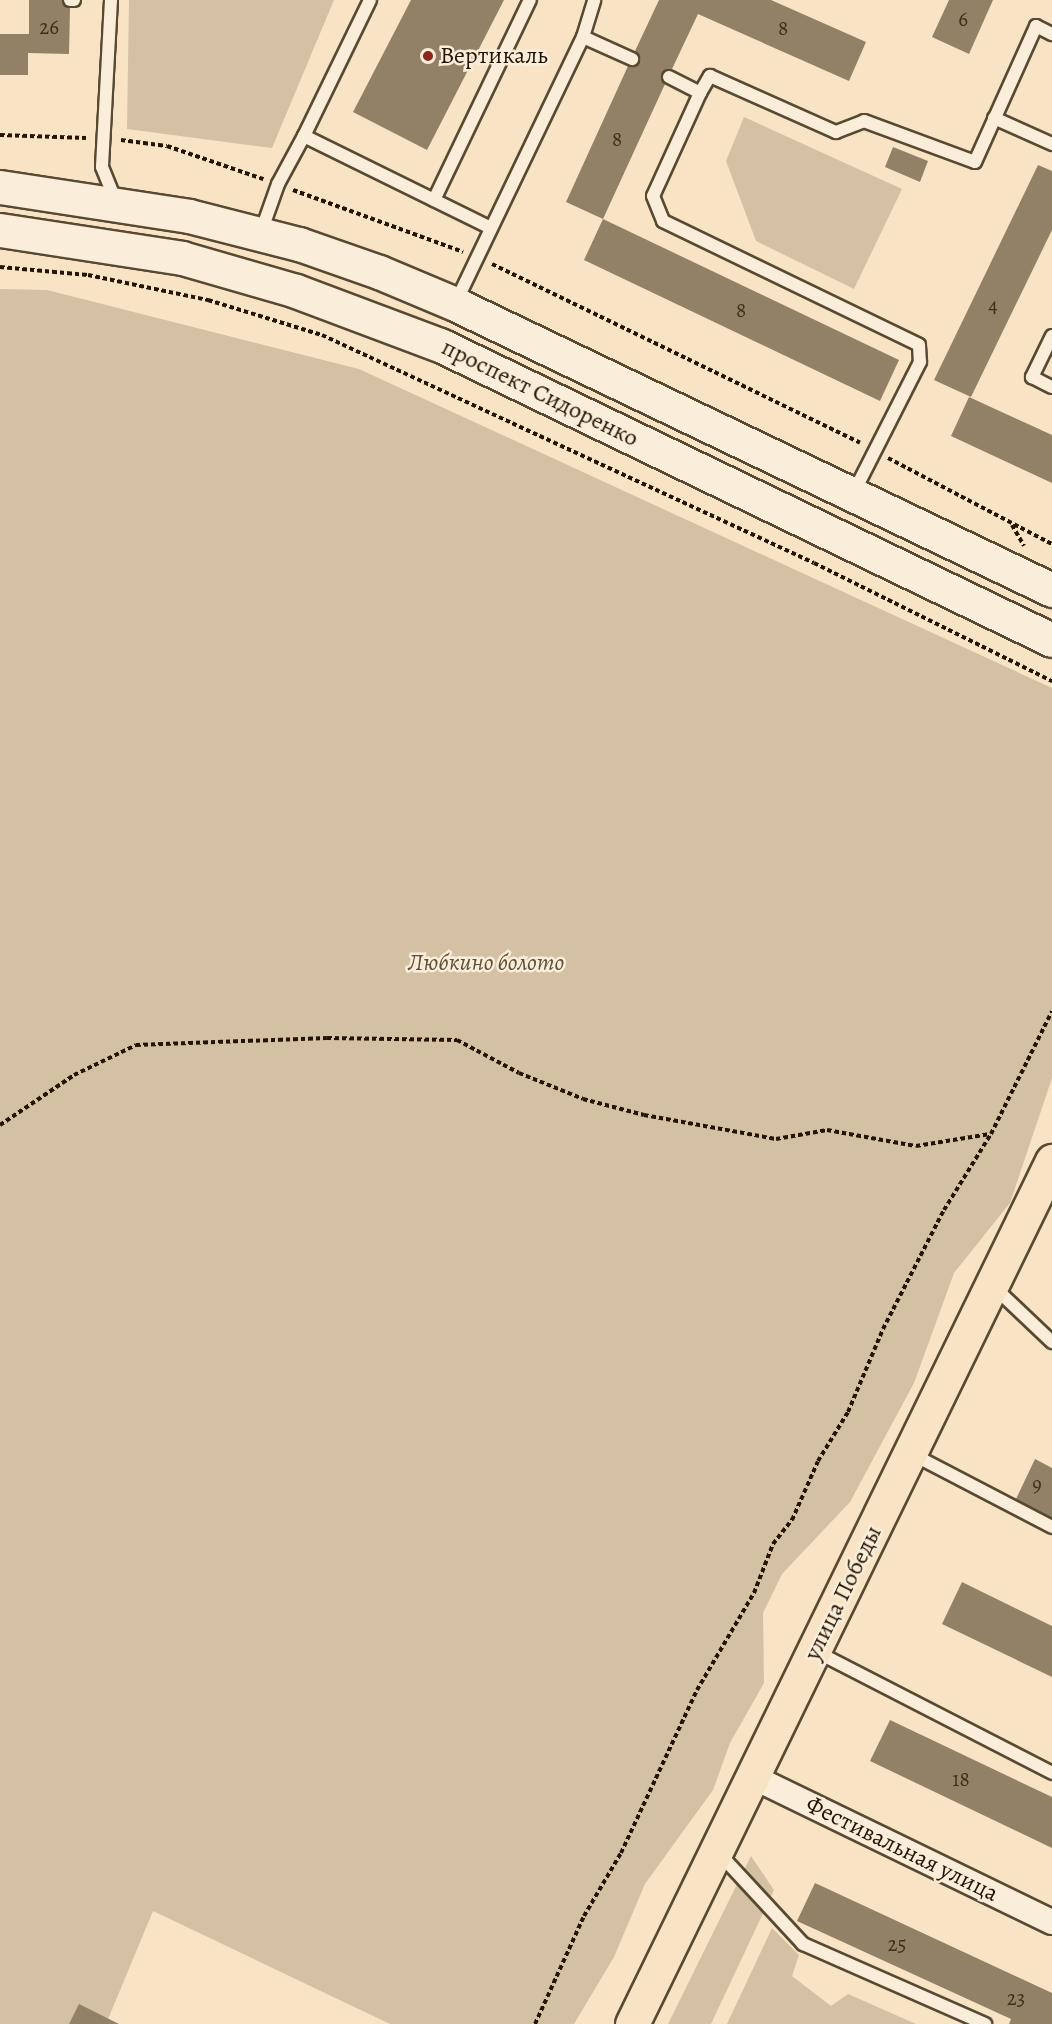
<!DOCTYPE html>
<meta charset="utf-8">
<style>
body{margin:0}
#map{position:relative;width:1052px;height:2024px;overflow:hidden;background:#f8e4c4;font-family:Alegreya,serif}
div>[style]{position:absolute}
.green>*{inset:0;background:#d4c1a3}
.building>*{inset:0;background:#928167}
.path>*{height:4px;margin-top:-2px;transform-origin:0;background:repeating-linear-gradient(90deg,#231502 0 4.5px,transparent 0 7.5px)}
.roads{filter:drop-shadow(2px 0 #584932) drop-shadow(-2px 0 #584932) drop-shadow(0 2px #584932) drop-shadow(0 -2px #584932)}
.lane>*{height:12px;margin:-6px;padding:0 6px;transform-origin:6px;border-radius:6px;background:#faedd9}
.street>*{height:24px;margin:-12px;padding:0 12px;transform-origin:12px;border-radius:12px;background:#faedd9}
.secondary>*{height:33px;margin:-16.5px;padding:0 16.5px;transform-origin:16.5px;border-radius:16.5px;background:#faedd9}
.primary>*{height:33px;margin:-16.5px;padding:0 16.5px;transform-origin:16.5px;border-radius:16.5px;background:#f8e4c4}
.dots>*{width:16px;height:16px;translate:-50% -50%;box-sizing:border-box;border:3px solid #faedd9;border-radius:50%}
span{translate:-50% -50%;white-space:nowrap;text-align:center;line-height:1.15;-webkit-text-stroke:5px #faedd9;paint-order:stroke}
.number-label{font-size:21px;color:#3f301b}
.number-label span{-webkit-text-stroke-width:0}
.poi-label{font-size:24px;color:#231502}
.left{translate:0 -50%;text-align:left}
.street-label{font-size:24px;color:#231502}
.park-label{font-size:24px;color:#61513a;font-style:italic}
</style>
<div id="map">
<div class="green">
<div style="clip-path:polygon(129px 0,334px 0,272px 148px,127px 129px)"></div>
<div style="clip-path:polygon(744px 117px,902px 189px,854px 289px,756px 241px,726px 161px)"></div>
<div style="clip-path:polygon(0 289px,47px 290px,359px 369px,1052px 688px,1052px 1078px,1010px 1203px,954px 1273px,914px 1383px,850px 1502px,782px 1574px,763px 1613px,764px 1683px,730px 1743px,713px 1790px,645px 1884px,614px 1957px,574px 2024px,390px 2024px,153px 1911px,106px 2024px,0 2024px)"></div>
<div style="clip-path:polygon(751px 1856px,774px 1890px,711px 2024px,668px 2024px)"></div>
<div style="clip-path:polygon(772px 1928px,799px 1955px,792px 1976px,831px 2006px,848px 1994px,916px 2024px,727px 2024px)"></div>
</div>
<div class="building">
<div style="clip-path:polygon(29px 0,62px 0,70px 8px,69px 54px,28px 53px,28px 75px,0 75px,0 34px,29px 34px)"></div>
<div style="clip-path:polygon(411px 0,504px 0,427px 150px,353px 112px)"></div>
<div style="clip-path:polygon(659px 0,771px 0,866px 42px,849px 81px,698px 14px,672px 69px,661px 74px,665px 84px,603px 219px,566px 202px,628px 66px,639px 63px,635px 51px)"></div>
<div style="clip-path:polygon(949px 0,993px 0,969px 54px,932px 37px)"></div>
<div style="clip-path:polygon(893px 147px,928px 161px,920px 182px,885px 167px)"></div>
<div style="clip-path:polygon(1038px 165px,1052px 171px,1052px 230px,971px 397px,934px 380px)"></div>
<div style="clip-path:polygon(603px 219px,899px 360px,880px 401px,584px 260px)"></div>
<div style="clip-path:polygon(969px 397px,1052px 435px,1052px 483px,951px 436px)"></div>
<div style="clip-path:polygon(1035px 1459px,1052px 1468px,1052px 1518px,1016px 1499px)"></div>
<div style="clip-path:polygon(962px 1582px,1052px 1626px,1052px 1677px,942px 1624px)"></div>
<div style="clip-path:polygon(890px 1720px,1052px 1797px,1052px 1848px,870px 1761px)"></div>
<div style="clip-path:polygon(815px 1883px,1052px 1993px,1052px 2024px,1009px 2024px,1011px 2019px,797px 1921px)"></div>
<div style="clip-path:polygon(79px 2004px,119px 2024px,69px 2024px)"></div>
</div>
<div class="path">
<div style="left:0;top:135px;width:86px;rotate:2deg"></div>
<div style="left:121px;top:140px;width:46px;rotate:7.4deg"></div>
<div style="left:167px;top:146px;width:102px;rotate:19deg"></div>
<div style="left:293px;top:190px;width:181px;rotate:20deg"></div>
<div style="left:492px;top:264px;width:409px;rotate:25.9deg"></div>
<div style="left:0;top:267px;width:88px;rotate:5.2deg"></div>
<div style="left:88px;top:275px;width:123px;rotate:11.8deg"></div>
<div style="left:208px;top:300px;width:119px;rotate:17.1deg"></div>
<div style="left:322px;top:335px;width:542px;rotate:24.86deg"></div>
<div style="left:814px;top:563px;width:266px;rotate:26.4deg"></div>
<div style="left:888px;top:458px;width:185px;rotate:27.7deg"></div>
<div style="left:1012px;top:525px;width:24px;rotate:60deg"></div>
<div style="left:0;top:1125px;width:89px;rotate:-34deg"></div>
<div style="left:74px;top:1075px;width:69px;rotate:-25.8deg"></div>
<div style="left:136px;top:1045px;width:191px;rotate:-2.1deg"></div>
<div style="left:327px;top:1038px;width:130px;rotate:0.9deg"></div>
<div style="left:457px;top:1040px;width:70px;rotate:28deg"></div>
<div style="left:519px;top:1073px;width:69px;rotate:22.1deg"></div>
<div style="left:583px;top:1099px;width:63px;rotate:14.7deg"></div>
<div style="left:644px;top:1115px;width:134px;rotate:10.3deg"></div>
<div style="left:776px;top:1139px;width:52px;rotate:-10deg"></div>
<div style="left:827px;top:1130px;width:90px;rotate:10.2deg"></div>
<div style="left:916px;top:1146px;width:75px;rotate:-9.2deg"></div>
<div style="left:535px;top:2024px;width:119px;rotate:-65.6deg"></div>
<div style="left:584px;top:1916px;width:73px;rotate:-59.6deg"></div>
<div style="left:621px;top:1853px;width:180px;rotate:-65deg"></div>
<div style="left:697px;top:1690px;width:113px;rotate:-59.6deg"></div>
<div style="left:754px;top:1593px;width:53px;rotate:-68.8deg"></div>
<div style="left:773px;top:1544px;width:31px;rotate:-52deg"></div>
<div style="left:792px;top:1520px;width:64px;rotate:-66.2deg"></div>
<div style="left:818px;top:1461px;width:57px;rotate:-58.5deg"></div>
<div style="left:848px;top:1412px;width:90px;rotate:-67.1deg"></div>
<div style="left:883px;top:1329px;width:134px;rotate:-62.9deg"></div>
<div style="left:944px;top:1210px;width:89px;rotate:-58.3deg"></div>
<div style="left:991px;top:1134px;width:137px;rotate:-63.6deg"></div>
</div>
<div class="roads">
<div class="lane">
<div style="left:70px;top:0;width:4px"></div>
<div style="left:111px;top:0;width:167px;rotate:93.1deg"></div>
<div style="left:102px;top:167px;width:35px;rotate:68deg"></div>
<div style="left:583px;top:37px;width:54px;rotate:24.2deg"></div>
<div style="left:669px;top:77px;width:35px;rotate:27deg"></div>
<div style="left:700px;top:93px;width:20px;rotate:-60deg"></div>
<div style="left:710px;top:76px;width:138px;rotate:24deg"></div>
<div style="left:836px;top:132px;width:30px;rotate:-21deg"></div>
<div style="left:864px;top:121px;width:118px;rotate:20.3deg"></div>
<div style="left:975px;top:162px;width:149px;rotate:-65.8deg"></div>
<div style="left:1036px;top:26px;width:18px;rotate:27deg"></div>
<div style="left:700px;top:93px;width:113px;rotate:114.5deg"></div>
<div style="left:653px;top:196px;width:27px;rotate:68deg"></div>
<div style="left:663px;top:221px;width:284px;rotate:25.8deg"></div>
<div style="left:919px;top:345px;width:17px;rotate:87deg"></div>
<div style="left:920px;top:362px;width:146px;rotate:116.9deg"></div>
<div style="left:994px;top:118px;width:64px;rotate:24.1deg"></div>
<div style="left:304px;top:136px;width:151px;rotate:-64.1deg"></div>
<div style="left:434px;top:200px;width:222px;rotate:-64.4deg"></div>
<div style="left:261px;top:232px;width:51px;rotate:-70.5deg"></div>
<div style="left:278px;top:184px;width:55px;rotate:-61.6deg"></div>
<div style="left:304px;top:136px;width:208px;rotate:26.2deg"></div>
<div style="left:455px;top:304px;width:296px;rotate:-64.4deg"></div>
<div style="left:583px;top:37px;width:39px;rotate:-73deg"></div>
<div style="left:1052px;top:336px;width:46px;rotate:116deg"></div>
<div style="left:1032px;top:377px;width:22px;rotate:27deg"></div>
<div style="left:994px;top:1287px;width:80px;rotate:43.5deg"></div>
<div style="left:912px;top:1454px;width:158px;rotate:27.5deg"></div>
<div style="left:815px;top:1651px;width:267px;rotate:27.2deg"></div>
<div style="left:717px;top:1851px;width:127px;rotate:47.2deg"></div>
<div style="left:803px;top:1944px;width:199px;rotate:23.7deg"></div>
</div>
<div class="street">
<div style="left:753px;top:1777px;width:332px;rotate:25.9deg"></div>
</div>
<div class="secondary">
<div style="left:0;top:187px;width:191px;rotate:8.7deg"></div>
<div style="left:189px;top:216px;width:114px;rotate:14.3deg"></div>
<div style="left:299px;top:244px;width:85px;rotate:19.3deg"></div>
<div style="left:379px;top:272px;width:82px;rotate:22.8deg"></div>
<div style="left:455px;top:304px;width:662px;rotate:25.6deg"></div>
<div style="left:0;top:230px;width:184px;rotate:8.7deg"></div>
<div style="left:182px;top:258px;width:119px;rotate:16.1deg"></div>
<div style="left:296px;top:291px;width:154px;rotate:20.6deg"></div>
<div style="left:440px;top:345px;width:679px;rotate:25.74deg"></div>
</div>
<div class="primary">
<div style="left:632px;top:2024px;width:960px;rotate:-64.05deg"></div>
</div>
</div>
<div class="dots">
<div style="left:428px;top:56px;background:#8f2418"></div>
</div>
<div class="number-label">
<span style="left:963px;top:19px">6</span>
<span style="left:49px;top:27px">26</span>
<span style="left:783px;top:28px">8</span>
<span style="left:617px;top:139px">8</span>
<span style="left:993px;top:305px">4</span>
<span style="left:741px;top:310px">8</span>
<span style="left:1037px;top:1484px">9</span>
<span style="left:961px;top:1779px">18</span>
<span style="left:897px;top:1944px">25</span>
<span style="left:1016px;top:1998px">23</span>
</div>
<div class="poi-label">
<span class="left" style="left:440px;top:56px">Вертикаль</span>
</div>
<div class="street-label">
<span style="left:540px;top:393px;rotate:26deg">проспект Сидоренко</span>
<span style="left:843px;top:1593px;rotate:-64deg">улица Победы</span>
<span style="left:902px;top:1849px;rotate:26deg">Фестивальная улица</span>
</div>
<div class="park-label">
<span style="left:486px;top:963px">Любкино болото</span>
</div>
</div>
